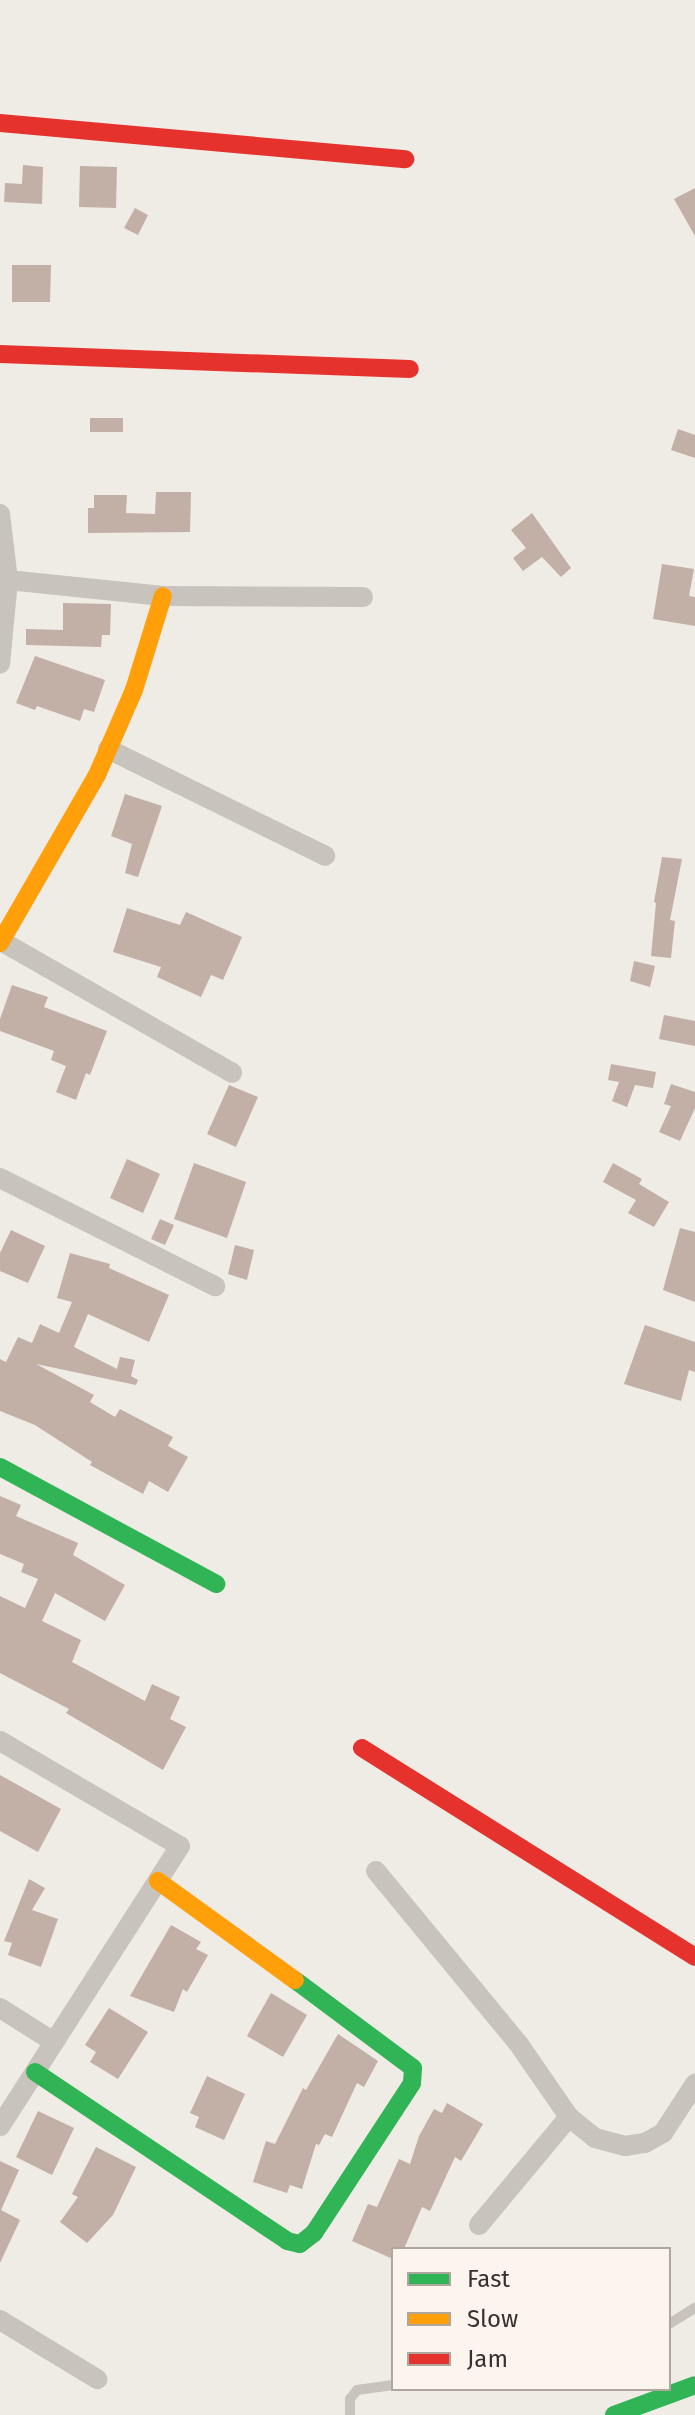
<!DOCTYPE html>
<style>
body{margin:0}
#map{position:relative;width:695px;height:2415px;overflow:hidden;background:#efebe5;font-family:"Fira Sans",sans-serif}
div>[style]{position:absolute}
.building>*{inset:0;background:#c2b0a7}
.lane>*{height:10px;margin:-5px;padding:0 5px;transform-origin:5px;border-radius:5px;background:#c9c3bd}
.street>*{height:20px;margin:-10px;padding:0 10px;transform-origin:10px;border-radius:10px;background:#c9c3bd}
.fast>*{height:18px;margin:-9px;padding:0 9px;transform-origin:9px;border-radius:9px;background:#30b455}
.slow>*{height:18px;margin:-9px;padding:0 9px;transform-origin:9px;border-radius:9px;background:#ff9f0a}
.jam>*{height:18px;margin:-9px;padding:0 9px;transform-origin:9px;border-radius:9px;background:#e5322d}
span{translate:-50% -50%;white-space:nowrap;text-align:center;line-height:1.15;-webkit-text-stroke:6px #fbf5ed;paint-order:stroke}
.legend{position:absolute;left:391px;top:2247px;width:280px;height:144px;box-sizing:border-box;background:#fbf5ed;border:2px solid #aea69f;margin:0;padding:10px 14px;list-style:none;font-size:24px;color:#3a302b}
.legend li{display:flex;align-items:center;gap:16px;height:40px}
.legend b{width:40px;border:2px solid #aea69f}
</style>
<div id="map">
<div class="building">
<div style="clip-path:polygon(23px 165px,43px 167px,42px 204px,4px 202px,5px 183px,22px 184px)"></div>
<div style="clip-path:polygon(80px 166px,117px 167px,116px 208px,79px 207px)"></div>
<div style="clip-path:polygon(695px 188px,695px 236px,674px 199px)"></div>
<div style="clip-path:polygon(135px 208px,148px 215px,138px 235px,124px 228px)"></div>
<div style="clip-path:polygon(12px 265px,51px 265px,50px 302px,12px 302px)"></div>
<div style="clip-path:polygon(90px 418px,123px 418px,123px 432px,90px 432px)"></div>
<div style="clip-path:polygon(678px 429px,695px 435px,695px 458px,671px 450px)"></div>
<div style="clip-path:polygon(156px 492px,191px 492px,190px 532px,88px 533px,88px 508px,94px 508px,94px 495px,127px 495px,126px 513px,155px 514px)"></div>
<div style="clip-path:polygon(532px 513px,571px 568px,561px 577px,542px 557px,523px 571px,513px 558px,526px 548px,511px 530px)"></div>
<div style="clip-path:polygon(662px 564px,694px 569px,689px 596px,695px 597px,695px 626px,653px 619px)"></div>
<div style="clip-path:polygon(63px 603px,111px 604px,110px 635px,102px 635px,101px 647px,26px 645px,26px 629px,63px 630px)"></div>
<div style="clip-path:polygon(35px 656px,105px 680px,94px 712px,84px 709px,80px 721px,37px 706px,35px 710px,16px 703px)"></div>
<div style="clip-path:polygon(125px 794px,162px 806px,138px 877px,125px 873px,132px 844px,111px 836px)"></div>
<div style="clip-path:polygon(662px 857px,682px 859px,670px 920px,675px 921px,671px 958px,651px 956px,656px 903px,654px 902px)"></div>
<div style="clip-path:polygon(127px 908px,180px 925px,186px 912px,242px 937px,223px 980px,211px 975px,201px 997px,157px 977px,161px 967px,113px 952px)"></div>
<div style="clip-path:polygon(634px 961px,655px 966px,650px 987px,630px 981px)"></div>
<div style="clip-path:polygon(12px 985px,48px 997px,44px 1007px,107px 1031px,90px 1075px,86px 1073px,76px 1100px,56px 1092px,66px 1066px,51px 1060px,54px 1051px,0 1031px,0 1019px)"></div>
<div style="clip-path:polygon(664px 1015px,695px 1021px,695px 1046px,659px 1039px)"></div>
<div style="clip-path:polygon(611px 1064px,656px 1072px,653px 1088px,635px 1085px,627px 1107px,612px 1101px,619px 1082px,608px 1080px)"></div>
<div style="clip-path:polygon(671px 1084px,695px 1092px,695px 1108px,680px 1141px,659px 1132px,671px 1106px,664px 1104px)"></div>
<div style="clip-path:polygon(229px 1085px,258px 1097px,236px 1147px,207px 1134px)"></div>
<div style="clip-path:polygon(127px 1159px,160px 1174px,143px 1213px,110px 1198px)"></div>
<div style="clip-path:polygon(194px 1163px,246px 1182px,227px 1238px,174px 1219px)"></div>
<div style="clip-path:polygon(613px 1163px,642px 1179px,639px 1184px,669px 1202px,654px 1227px,628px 1213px,636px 1200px,603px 1182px)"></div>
<div style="clip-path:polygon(160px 1219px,174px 1225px,165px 1245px,151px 1239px)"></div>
<div style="clip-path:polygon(680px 1228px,695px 1232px,695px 1302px,663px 1290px)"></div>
<div style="clip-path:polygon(11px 1230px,45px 1246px,28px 1283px,0 1271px,0 1253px)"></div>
<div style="clip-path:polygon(235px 1245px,254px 1250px,247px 1280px,228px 1274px)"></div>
<div style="clip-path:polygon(70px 1253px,110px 1264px,109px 1268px,169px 1295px,149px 1342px,88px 1314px,74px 1347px,117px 1369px,120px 1357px,135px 1360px,131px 1376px,138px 1380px,136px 1385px,36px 1364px,94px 1395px,90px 1402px,115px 1417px,120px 1409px,173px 1437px,168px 1446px,188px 1457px,168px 1492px,149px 1481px,143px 1494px,90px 1465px,92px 1462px,35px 1425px,0 1411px,0 1359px,6px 1362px,18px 1337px,32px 1343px,40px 1324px,59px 1333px,72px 1302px,57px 1298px)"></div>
<div style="clip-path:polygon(645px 1325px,695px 1342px,695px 1372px,689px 1370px,681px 1401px,624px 1384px)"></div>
<div style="clip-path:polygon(0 1496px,21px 1505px,16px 1516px,78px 1543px,73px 1555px,125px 1585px,105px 1621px,55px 1593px,42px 1621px,81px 1640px,72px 1662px,145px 1701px,152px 1684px,180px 1697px,170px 1719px,186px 1727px,163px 1770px,66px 1713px,69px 1709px,0 1673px,0 1596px,25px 1608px,38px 1579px,21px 1572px,24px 1564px,0 1554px)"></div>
<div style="clip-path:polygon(0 1775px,61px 1809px,38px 1852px,0 1831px)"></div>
<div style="clip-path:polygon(29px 1879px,45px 1888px,32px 1910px,58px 1919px,41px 1967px,8px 1955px,12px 1943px,4px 1941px)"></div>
<div style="clip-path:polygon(171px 1925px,201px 1942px,196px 1949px,208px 1955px,187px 1992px,183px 1989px,174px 2012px,130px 1996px)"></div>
<div style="clip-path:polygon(271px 1993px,307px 2015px,283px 2057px,247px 2036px)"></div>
<div style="clip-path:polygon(109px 2008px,148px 2032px,118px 2079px,90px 2062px,96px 2052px,85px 2045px)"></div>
<div style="clip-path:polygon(338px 2034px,378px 2061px,364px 2087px,357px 2083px,332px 2137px,325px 2134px,319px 2145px,316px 2144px,302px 2189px,290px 2185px,287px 2193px,253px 2182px,266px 2141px,275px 2144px,303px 2088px,306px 2090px)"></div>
<div style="clip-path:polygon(207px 2076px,245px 2094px,224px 2140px,195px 2127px,199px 2117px,190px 2113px)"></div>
<div style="clip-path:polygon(447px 2103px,483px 2124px,461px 2161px,455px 2157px,430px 2211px,422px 2207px,404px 2249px,393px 2249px,393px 2259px,352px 2241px,368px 2204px,377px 2207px,399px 2159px,410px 2164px,419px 2136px,434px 2109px,442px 2113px)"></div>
<div style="clip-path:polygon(38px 2111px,74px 2128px,52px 2175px,16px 2157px)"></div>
<div style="clip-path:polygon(96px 2147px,136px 2167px,113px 2215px,87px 2243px,60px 2222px,78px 2197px,72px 2194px)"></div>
<div style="clip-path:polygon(0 2161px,19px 2170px,1px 2210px,20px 2220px,0 2263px)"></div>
</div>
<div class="lane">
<div style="left:669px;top:2324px;width:31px;rotate:-32deg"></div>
<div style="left:350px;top:2415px;width:16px;rotate:-90deg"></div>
<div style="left:350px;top:2399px;width:11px;rotate:-52deg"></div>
<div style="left:357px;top:2390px;width:36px;rotate:-8deg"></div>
</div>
<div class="street">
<div style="left:0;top:514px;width:66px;rotate:83.1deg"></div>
<div style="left:8px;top:580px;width:84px;rotate:95.4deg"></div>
<div style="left:8px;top:580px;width:156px;rotate:5.9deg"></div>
<div style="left:163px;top:596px;width:200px;rotate:0.3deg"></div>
<div style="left:108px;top:749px;width:242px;rotate:26.2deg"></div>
<div style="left:1px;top:941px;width:266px;rotate:29.7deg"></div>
<div style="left:0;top:1178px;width:241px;rotate:26.7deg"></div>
<div style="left:0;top:1741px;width:208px;rotate:30.3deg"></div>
<div style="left:180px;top:1846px;width:333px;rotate:122.7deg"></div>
<div style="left:376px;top:1871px;width:223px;rotate:50.5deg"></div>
<div style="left:518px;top:2043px;width:90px;rotate:55.4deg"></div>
<div style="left:569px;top:2117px;width:33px;rotate:39deg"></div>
<div style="left:595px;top:2138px;width:31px;rotate:15deg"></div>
<div style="left:625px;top:2146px;width:20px;rotate:-9deg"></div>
<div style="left:645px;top:2143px;width:21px;rotate:-29deg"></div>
<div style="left:663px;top:2133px;width:59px;rotate:-56.9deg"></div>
<div style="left:0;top:2008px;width:64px;rotate:32.2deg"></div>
<div style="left:479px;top:2225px;width:141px;rotate:-50.2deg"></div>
<div style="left:0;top:2320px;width:114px;rotate:31.3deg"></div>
</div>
<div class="fast">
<div style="left:0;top:1467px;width:246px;rotate:28.4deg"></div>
<div style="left:35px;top:2072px;width:303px;rotate:33.8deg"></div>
<div style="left:287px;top:2241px;width:13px;rotate:13deg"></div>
<div style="left:300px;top:2244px;width:18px;rotate:-38deg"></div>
<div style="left:314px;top:2233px;width:179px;rotate:-56.8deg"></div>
<div style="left:412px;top:2083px;width:15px;rotate:-86deg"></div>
<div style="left:413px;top:2068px;width:147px;rotate:-143.3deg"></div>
<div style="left:614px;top:2415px;width:86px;rotate:-20.3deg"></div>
</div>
<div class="slow">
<div style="left:0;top:943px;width:194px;rotate:-60deg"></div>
<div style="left:97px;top:775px;width:93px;rotate:-66.5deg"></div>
<div style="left:134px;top:690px;width:98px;rotate:-72.9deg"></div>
<div style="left:158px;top:1881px;width:169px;rotate:35.9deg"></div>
</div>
<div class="jam">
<div style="left:0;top:123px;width:407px;rotate:5.1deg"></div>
<div style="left:0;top:354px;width:410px;rotate:2.1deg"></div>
<div style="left:362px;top:1748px;width:393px;rotate:32.1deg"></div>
</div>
<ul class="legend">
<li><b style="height:10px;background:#30b455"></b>Fast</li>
<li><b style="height:10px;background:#ff9f0a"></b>Slow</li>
<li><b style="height:10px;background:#e5322d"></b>Jam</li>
</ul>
</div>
